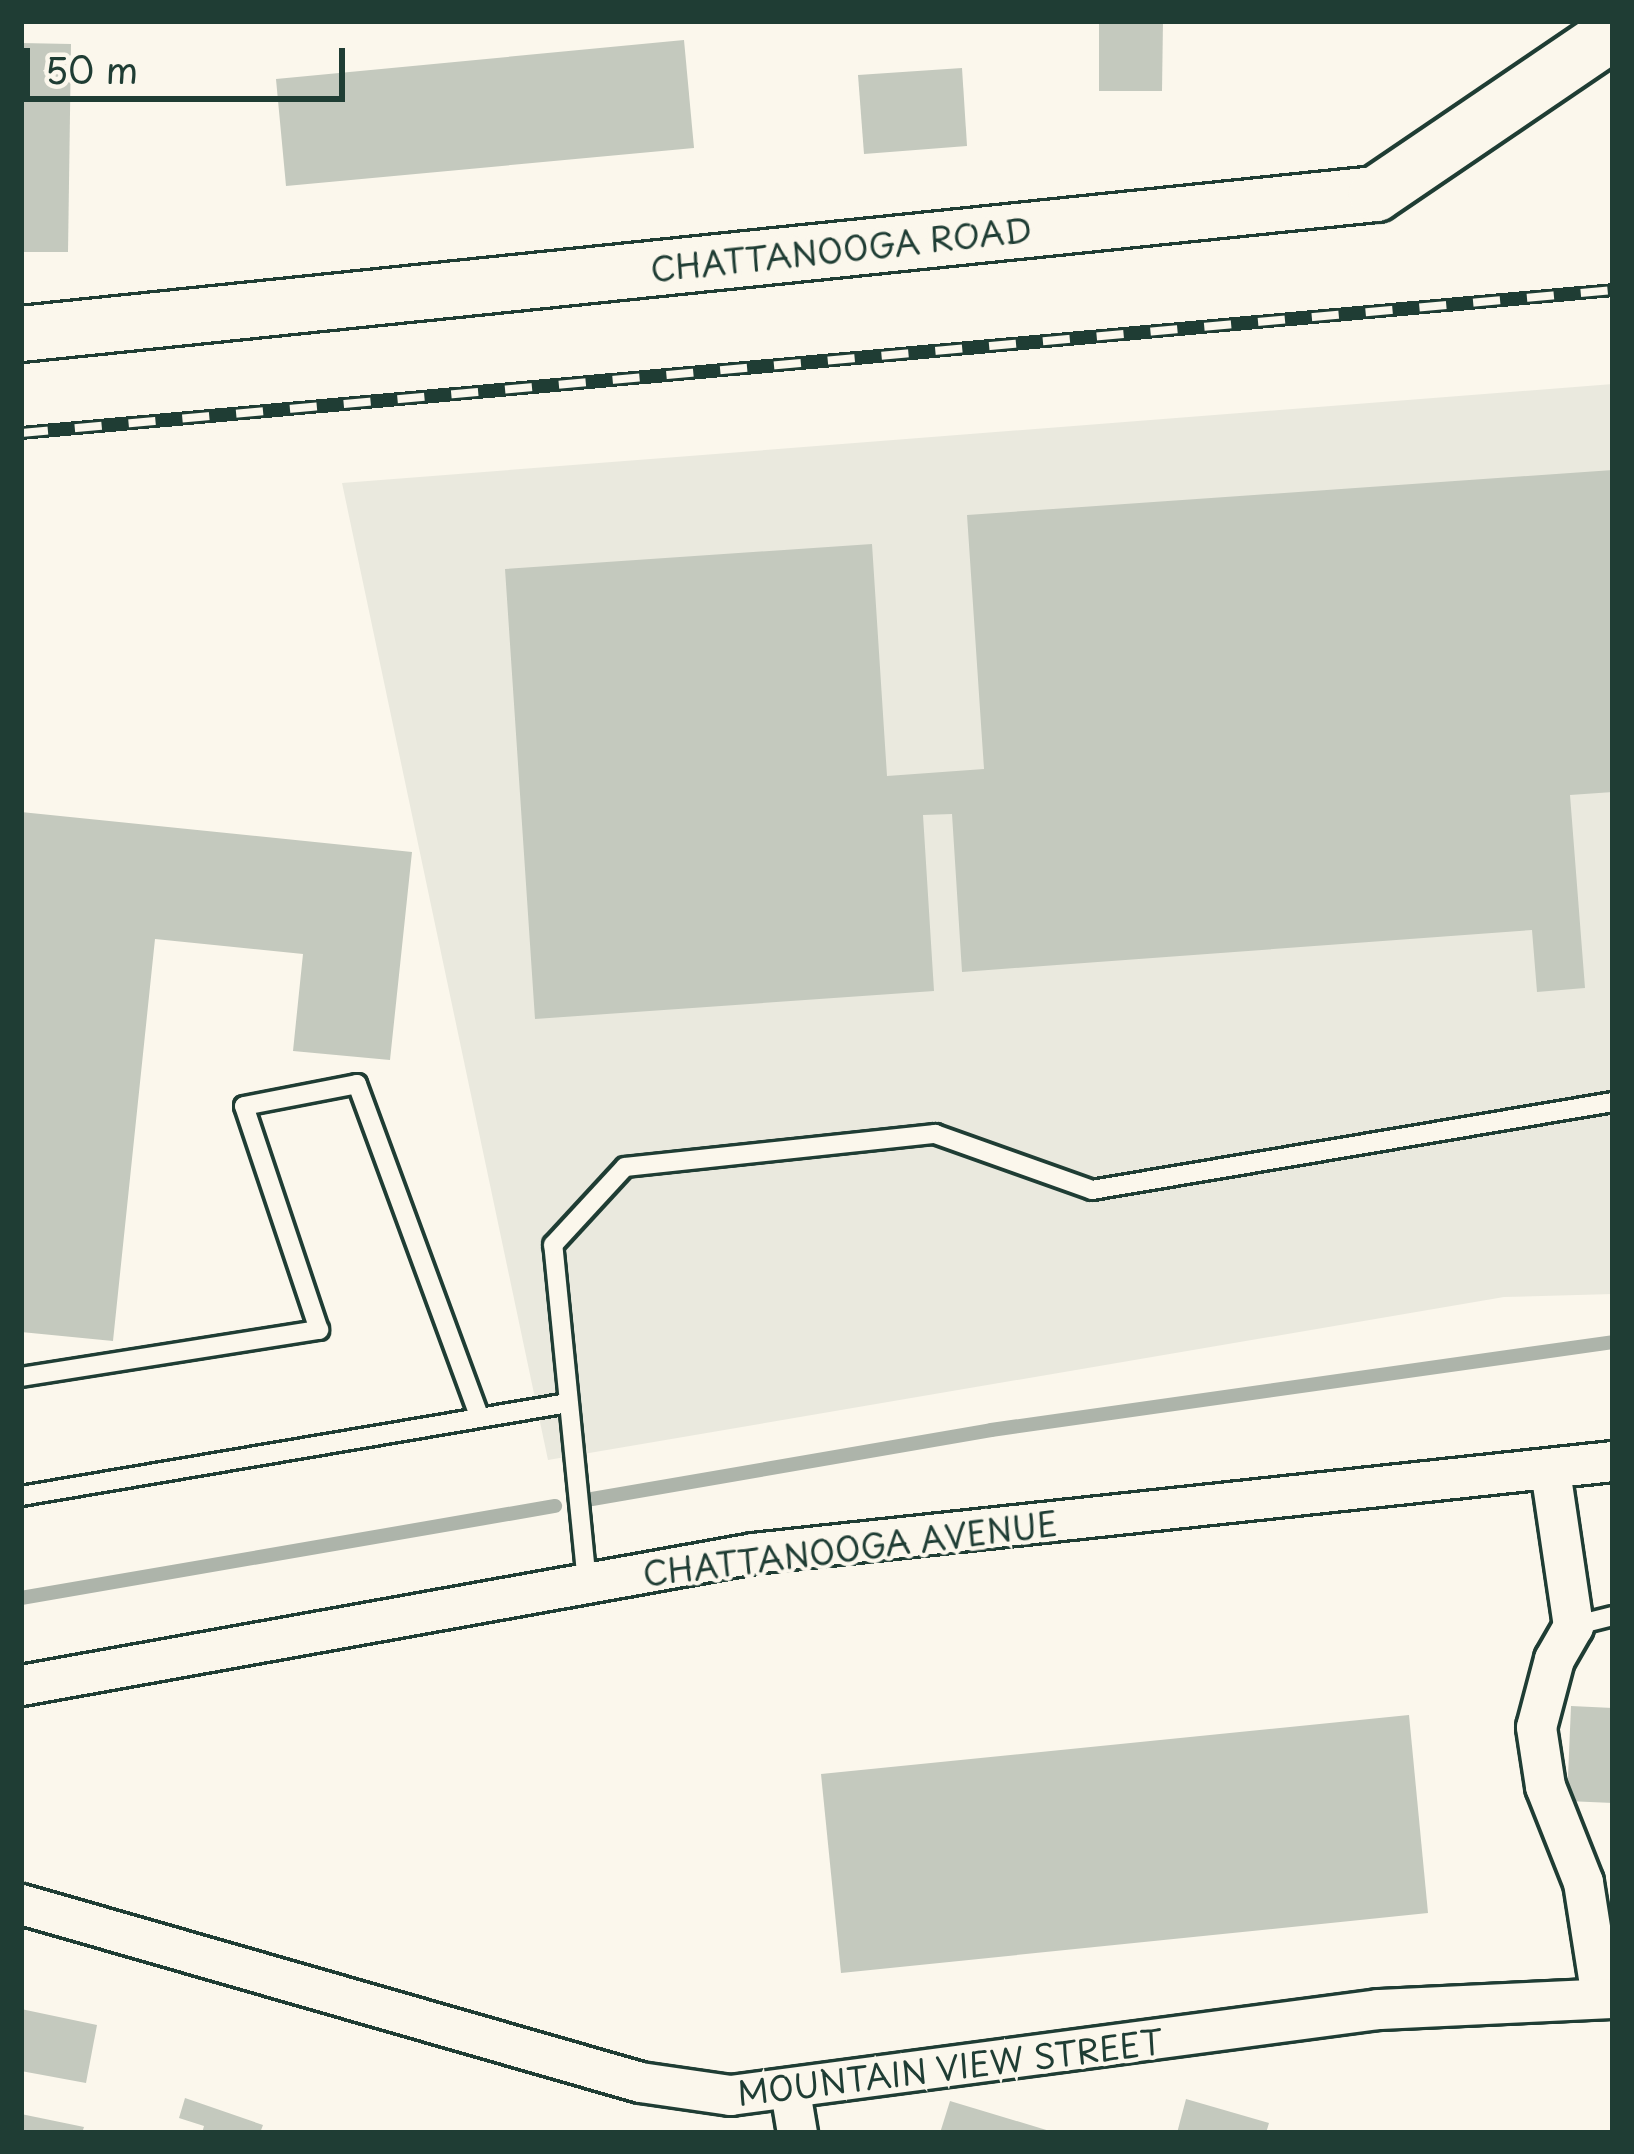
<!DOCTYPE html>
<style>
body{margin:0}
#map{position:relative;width:1634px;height:2154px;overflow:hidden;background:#fbf7ec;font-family:"Playpen Sans",sans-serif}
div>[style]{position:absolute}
.built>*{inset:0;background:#eae9de}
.stream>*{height:14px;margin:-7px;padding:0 7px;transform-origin:7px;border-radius:7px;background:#adb4aa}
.building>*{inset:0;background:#c4c9be}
.roads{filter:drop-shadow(3px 0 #1f3d34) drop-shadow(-3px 0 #1f3d34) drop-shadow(0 3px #1f3d34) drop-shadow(0 -3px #1f3d34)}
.service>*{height:18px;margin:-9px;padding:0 9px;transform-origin:9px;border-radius:9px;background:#fbf7ec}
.minor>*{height:39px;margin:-19.5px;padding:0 19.5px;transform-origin:19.5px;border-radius:19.5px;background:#fbf7ec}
.secondary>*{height:54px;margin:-27px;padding:0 27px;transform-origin:27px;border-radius:27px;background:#fbf7ec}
.rail>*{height:14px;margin-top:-7px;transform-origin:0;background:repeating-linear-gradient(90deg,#fbf7ec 0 27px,#1f3d34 0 54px);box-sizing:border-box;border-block:3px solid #1f3d34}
span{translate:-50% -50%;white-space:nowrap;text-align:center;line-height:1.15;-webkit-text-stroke:9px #fbf7ec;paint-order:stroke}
.street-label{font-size:33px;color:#1f3d34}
.frame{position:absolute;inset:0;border:24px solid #1f3d34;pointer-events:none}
.scale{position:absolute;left:24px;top:48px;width:321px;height:54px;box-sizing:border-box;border:6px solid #1f3d34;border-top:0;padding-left:15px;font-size:36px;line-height:42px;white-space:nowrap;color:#1f3d34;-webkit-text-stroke:9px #fbf7ec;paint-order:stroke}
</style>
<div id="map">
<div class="built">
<div style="clip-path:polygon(1613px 384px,1613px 1294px,1504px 1297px,548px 1460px,342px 483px)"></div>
</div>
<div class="stream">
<div style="left:592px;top:1499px;width:405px;rotate:-9.8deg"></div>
<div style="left:991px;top:1430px;width:628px;rotate:-8.05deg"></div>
<div style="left:21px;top:1598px;width:542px;rotate:-9.78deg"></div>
</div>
<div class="building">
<div style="clip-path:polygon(1099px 21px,1163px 21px,1162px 91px,1099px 91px)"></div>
<div style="clip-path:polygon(684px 40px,694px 148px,286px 186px,276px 79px)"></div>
<div style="clip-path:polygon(21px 43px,71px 44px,68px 252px,21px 252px)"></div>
<div style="clip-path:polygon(962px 68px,967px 146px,864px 154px,858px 75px)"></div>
<div style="clip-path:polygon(1613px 470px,1613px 792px,1570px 795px,1585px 988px,1537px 992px,1532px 930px,962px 972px,952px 814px,923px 815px,934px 991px,535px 1019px,505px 569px,872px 544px,887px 776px,984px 769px,967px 515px)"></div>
<div style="clip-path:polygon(21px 812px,412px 852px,390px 1060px,293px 1051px,303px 954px,155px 939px,113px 1341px,21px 1332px)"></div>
<div style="clip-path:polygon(1571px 1706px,1613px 1708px,1613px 1803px,1567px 1801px)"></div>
<div style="clip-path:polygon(1409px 1715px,1428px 1913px,841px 1973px,821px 1774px)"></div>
<div style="clip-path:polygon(21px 2009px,97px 2025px,86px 2083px,21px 2071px)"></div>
<div style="clip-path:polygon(185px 2098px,263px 2125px,260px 2133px,202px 2133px,204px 2126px,179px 2118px)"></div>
<div style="clip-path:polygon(1186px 2099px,1269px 2123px,1266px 2133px,1177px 2133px)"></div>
<div style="clip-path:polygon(950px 2101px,1053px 2132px,1053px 2133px,940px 2133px)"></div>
<div style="clip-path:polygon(21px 2114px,84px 2127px,82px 2133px,21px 2133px)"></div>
</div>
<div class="roads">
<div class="service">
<div style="left:21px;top:1377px;width:302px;rotate:-9deg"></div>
<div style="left:319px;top:1330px;width:236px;rotate:-108.5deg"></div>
<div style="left:244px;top:1106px;width:115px;rotate:-11deg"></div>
<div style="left:357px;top:1084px;width:353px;rotate:69.8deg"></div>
<div style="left:21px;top:1496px;width:555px;rotate:-9.65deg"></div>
<div style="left:587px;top:1583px;width:340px;rotate:-95.7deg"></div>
<div style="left:553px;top:1245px;width:106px;rotate:-47.3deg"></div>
<div style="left:625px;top:1167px;width:312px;rotate:-6.1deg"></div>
<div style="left:935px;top:1134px;width:167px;rotate:19.6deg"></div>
<div style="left:1092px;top:1190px;width:528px;rotate:-9.59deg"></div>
<div style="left:1573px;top:1626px;width:41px;rotate:-14deg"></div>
</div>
<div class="minor">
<div style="left:1550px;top:1470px;width:158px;rotate:81.6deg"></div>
<div style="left:1573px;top:1626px;width:38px;rotate:120deg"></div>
<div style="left:1554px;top:1659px;width:70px;rotate:104.8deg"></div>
<div style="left:1536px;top:1727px;width:60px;rotate:81.3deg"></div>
<div style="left:1545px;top:1786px;width:103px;rotate:68.4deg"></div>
<div style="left:1583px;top:1882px;width:116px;rotate:81.1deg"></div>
<div style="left:21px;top:1685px;width:744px;rotate:-10.22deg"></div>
<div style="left:753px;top:1553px;width:865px;rotate:-6.11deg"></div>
<div style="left:21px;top:1904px;width:644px;rotate:16.04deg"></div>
<div style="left:640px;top:2082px;width:91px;rotate:8.2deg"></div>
<div style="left:730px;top:2095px;width:654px;rotate:-7.56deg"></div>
<div style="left:1378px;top:2009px;width:235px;rotate:-2.7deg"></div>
<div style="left:790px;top:2091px;width:43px;rotate:80.5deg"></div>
</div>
<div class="secondary">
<div style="left:21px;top:334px;width:1362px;rotate:-5.9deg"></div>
<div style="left:1376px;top:194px;width:287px;rotate:-34.2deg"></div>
</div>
</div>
<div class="rail">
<div style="left:21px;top:433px;width:1598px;rotate:-5.13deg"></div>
</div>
<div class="street-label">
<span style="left:841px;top:249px;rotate:-6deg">CHATTANOOGA ROAD</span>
<span style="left:850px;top:1548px;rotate:-7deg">CHATTANOOGA AVENUE</span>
<span style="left:950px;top:2067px;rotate:-7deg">MOUNTAIN VIEW STREET</span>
</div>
<div class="frame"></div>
<div class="scale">50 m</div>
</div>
